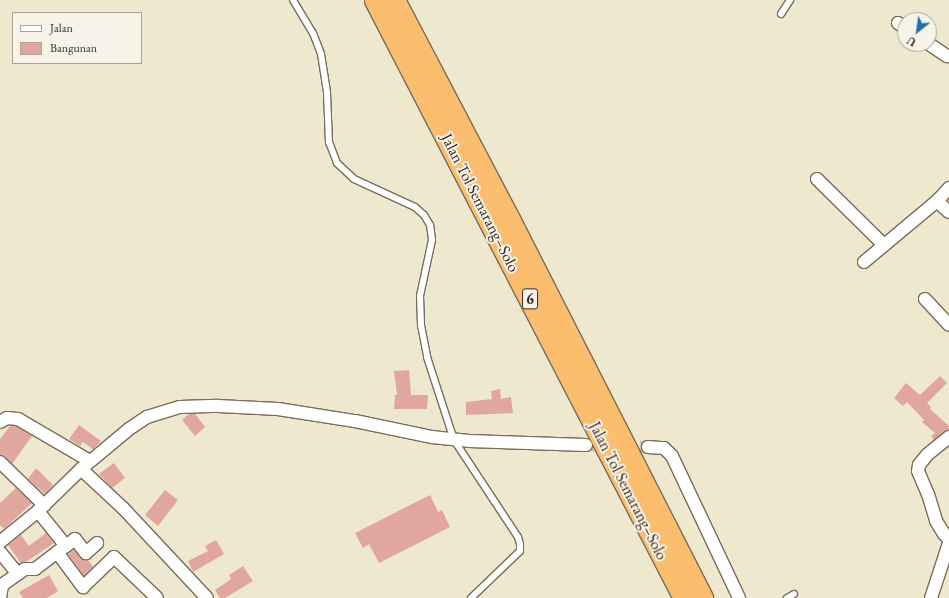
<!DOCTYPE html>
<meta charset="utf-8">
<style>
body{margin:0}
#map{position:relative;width:949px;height:598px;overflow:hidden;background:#eee8ce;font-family:"EB Garamond",serif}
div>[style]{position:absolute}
.building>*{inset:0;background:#e1a79f}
.street-tunnel>*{height:12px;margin-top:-6px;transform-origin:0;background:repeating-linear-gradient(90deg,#cac2ab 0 12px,transparent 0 18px)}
.roads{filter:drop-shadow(1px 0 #7a6c5c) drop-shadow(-1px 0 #7a6c5c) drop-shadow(0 1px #7a6c5c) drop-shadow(0 -1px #7a6c5c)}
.lane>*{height:6px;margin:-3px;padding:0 3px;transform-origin:3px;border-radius:3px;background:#fff}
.street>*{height:12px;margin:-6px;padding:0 6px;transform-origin:6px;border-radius:6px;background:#fff}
.highway>*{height:21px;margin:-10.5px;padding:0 10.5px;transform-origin:10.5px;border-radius:10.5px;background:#fbbd6e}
span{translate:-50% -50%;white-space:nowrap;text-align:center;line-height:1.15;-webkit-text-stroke:4px #f7f3e8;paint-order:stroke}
.shield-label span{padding:1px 3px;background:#f7f3e8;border:1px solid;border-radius:3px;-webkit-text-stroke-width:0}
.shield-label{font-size:15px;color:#3b2a1e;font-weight:700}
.street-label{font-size:16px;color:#3b2a1e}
.legend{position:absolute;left:12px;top:12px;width:130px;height:52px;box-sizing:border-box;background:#f7f3e8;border:1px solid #aca397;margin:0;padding:5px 7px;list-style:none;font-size:12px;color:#3b2a1e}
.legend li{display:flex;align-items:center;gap:8px;height:20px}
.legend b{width:20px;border:1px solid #aca397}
.north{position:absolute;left:897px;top:12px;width:40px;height:40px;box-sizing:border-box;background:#f7f3e8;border:1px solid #aca397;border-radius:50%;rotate:210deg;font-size:11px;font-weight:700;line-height:16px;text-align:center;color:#3b2a1e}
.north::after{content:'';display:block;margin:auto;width:14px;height:18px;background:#1f6fb2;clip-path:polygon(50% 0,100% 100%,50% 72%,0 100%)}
</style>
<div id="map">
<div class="building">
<div style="clip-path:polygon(409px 370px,411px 395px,428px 395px,427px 409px,394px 409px,395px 395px,397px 395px,394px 371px)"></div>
<div style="clip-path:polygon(940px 376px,947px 383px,927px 403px,931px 407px,930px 409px,949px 426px,949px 430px,934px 440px,931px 436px,935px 433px,922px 422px,924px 420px,907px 402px,903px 406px,894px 398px,906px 383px,920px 395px)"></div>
<div style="clip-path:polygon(500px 389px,501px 399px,511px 397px,513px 413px,466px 415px,466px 402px,492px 399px,491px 391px)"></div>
<div style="clip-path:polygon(189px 414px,195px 414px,205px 427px,195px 436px,182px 420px)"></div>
<div style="clip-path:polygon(79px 425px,101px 441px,93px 449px,83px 442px,80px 446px,69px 439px)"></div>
<div style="clip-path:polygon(10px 426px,16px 426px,32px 436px,12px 464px,5px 456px,0 455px,0 439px)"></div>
<div style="clip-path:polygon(114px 463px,125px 478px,112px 488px,99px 474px)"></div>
<div style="clip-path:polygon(36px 468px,53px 485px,45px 494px,28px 479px)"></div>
<div style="clip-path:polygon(16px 488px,32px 503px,4px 529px,0 525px,0 503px)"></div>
<div style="clip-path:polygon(165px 490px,178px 500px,158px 526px,145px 515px)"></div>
<div style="clip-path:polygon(430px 495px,438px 512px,442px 510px,450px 527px,379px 563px,369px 544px,363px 548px,355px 533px)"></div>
<div style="clip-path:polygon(46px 533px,54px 543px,26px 562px,21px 563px,8px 545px,21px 535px,29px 546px)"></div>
<div style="clip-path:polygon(216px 540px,224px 554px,193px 572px,188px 561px,208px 551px,205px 546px)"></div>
<div style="clip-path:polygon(74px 550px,80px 558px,88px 560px,93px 567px,84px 576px,68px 554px)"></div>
<div style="clip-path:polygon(243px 566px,253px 581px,225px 598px,220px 598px,215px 590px,231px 579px,229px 575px)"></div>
<div style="clip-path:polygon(49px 575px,58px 591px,47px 598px,23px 598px,19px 592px)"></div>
</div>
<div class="street-tunnel">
<div style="left:586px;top:445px;width:62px;rotate:1.8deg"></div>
</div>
<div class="roads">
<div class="lane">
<div style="left:293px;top:0;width:39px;rotate:59deg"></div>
<div style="left:313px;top:33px;width:22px;rotate:69deg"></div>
<div style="left:321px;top:54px;width:39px;rotate:81deg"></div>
<div style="left:327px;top:93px;width:49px;rotate:87.7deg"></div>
<div style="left:329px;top:142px;width:22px;rotate:69deg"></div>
<div style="left:337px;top:163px;width:23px;rotate:43deg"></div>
<div style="left:354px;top:179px;width:67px;rotate:24.7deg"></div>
<div style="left:415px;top:207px;width:12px;rotate:42deg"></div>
<div style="left:424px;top:215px;width:12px;rotate:59deg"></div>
<div style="left:430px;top:225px;width:15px;rotate:82deg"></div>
<div style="left:432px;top:240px;width:57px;rotate:102.1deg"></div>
<div style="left:420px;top:296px;width:29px;rotate:88deg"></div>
<div style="left:421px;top:325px;width:33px;rotate:79deg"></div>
<div style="left:427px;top:357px;width:87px;rotate:72deg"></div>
<div style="left:454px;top:440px;width:116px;rotate:56.6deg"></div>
<div style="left:518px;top:537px;width:7px;rotate:74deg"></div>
<div style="left:520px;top:544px;width:7px;rotate:90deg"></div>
<div style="left:520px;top:551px;width:68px;rotate:136.2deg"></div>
<div style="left:781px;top:14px;width:17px;rotate:-57deg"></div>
<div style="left:787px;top:598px;width:8px;rotate:-30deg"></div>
</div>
<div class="street">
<div style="left:898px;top:23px;width:9px;rotate:36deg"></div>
<div style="left:929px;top:44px;width:22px;rotate:34deg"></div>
<div style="left:817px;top:179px;width:94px;rotate:44.6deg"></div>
<div style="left:937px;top:201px;width:18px;rotate:-47deg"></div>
<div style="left:864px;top:262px;width:95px;rotate:-39.9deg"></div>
<div style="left:937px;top:201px;width:16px;rotate:43deg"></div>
<div style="left:925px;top:299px;width:35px;rotate:47deg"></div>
<div style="left:0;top:422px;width:8px;rotate:-30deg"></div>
<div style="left:7px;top:418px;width:11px;rotate:5deg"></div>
<div style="left:18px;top:419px;width:83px;rotate:30.3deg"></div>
<div style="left:949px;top:437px;width:28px;rotate:141deg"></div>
<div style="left:927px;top:455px;width:13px;rotate:129deg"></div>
<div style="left:919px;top:465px;width:6px;rotate:99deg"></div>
<div style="left:918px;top:471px;width:25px;rotate:67deg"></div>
<div style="left:928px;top:494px;width:28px;rotate:73deg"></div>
<div style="left:936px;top:521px;width:15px;rotate:58deg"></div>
<div style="left:944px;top:534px;width:7px;rotate:45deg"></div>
<div style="left:648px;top:447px;width:16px;rotate:4deg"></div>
<div style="left:664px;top:448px;width:11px;rotate:45deg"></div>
<div style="left:672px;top:456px;width:157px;rotate:64.7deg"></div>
<div style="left:0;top:462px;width:62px;rotate:44.3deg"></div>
<div style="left:81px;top:469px;width:57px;rotate:42.9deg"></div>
<div style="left:123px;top:508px;width:123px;rotate:47deg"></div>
<div style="left:0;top:542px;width:49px;rotate:-39.2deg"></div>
<div style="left:38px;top:511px;width:60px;rotate:-44.3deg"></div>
<div style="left:81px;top:469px;width:62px;rotate:-39.8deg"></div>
<div style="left:129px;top:429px;width:22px;rotate:-34deg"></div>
<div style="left:147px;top:417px;width:34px;rotate:-17deg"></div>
<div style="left:180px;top:407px;width:38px;rotate:-2deg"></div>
<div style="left:218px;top:406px;width:60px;rotate:2.9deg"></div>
<div style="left:278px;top:409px;width:78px;rotate:8.9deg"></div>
<div style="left:355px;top:421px;width:79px;rotate:11.7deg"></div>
<div style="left:432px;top:437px;width:37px;rotate:6deg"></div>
<div style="left:469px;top:441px;width:117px;rotate:2deg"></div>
<div style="left:66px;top:546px;width:11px;rotate:-38deg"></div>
<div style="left:75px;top:539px;width:18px;rotate:52deg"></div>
<div style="left:86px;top:553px;width:15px;rotate:-42deg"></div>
<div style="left:0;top:552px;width:28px;rotate:51deg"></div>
<div style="left:57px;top:552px;width:44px;rotate:53.4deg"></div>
<div style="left:83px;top:587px;width:43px;rotate:-44.1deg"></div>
<div style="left:114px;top:557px;width:59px;rotate:43.6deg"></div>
<div style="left:0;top:598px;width:13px;rotate:-81deg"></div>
<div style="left:2px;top:585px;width:28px;rotate:-35deg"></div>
<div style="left:25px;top:569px;width:10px"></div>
<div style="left:35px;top:569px;width:39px;rotate:-37deg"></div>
<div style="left:66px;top:546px;width:45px;rotate:-128.7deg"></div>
<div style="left:931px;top:598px;width:58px;rotate:-71.9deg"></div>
</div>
<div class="highway">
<div style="left:375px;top:0;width:673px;rotate:62.67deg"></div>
<div style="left:394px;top:0;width:243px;rotate:62.3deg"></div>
<div style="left:507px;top:215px;width:430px;rotate:63deg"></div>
</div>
</div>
<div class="shield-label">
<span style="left:530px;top:299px">6</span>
</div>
<div class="street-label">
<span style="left:480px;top:203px;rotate:63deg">Jalan Tol Semarang–Solo</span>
<span style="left:628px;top:491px;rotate:63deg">Jalan Tol Semarang–Solo</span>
</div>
<ul class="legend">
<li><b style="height:5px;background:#fff"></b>Jalan</li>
<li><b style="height:11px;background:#e1a79f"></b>Bangunan</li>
</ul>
<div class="north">U</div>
</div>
